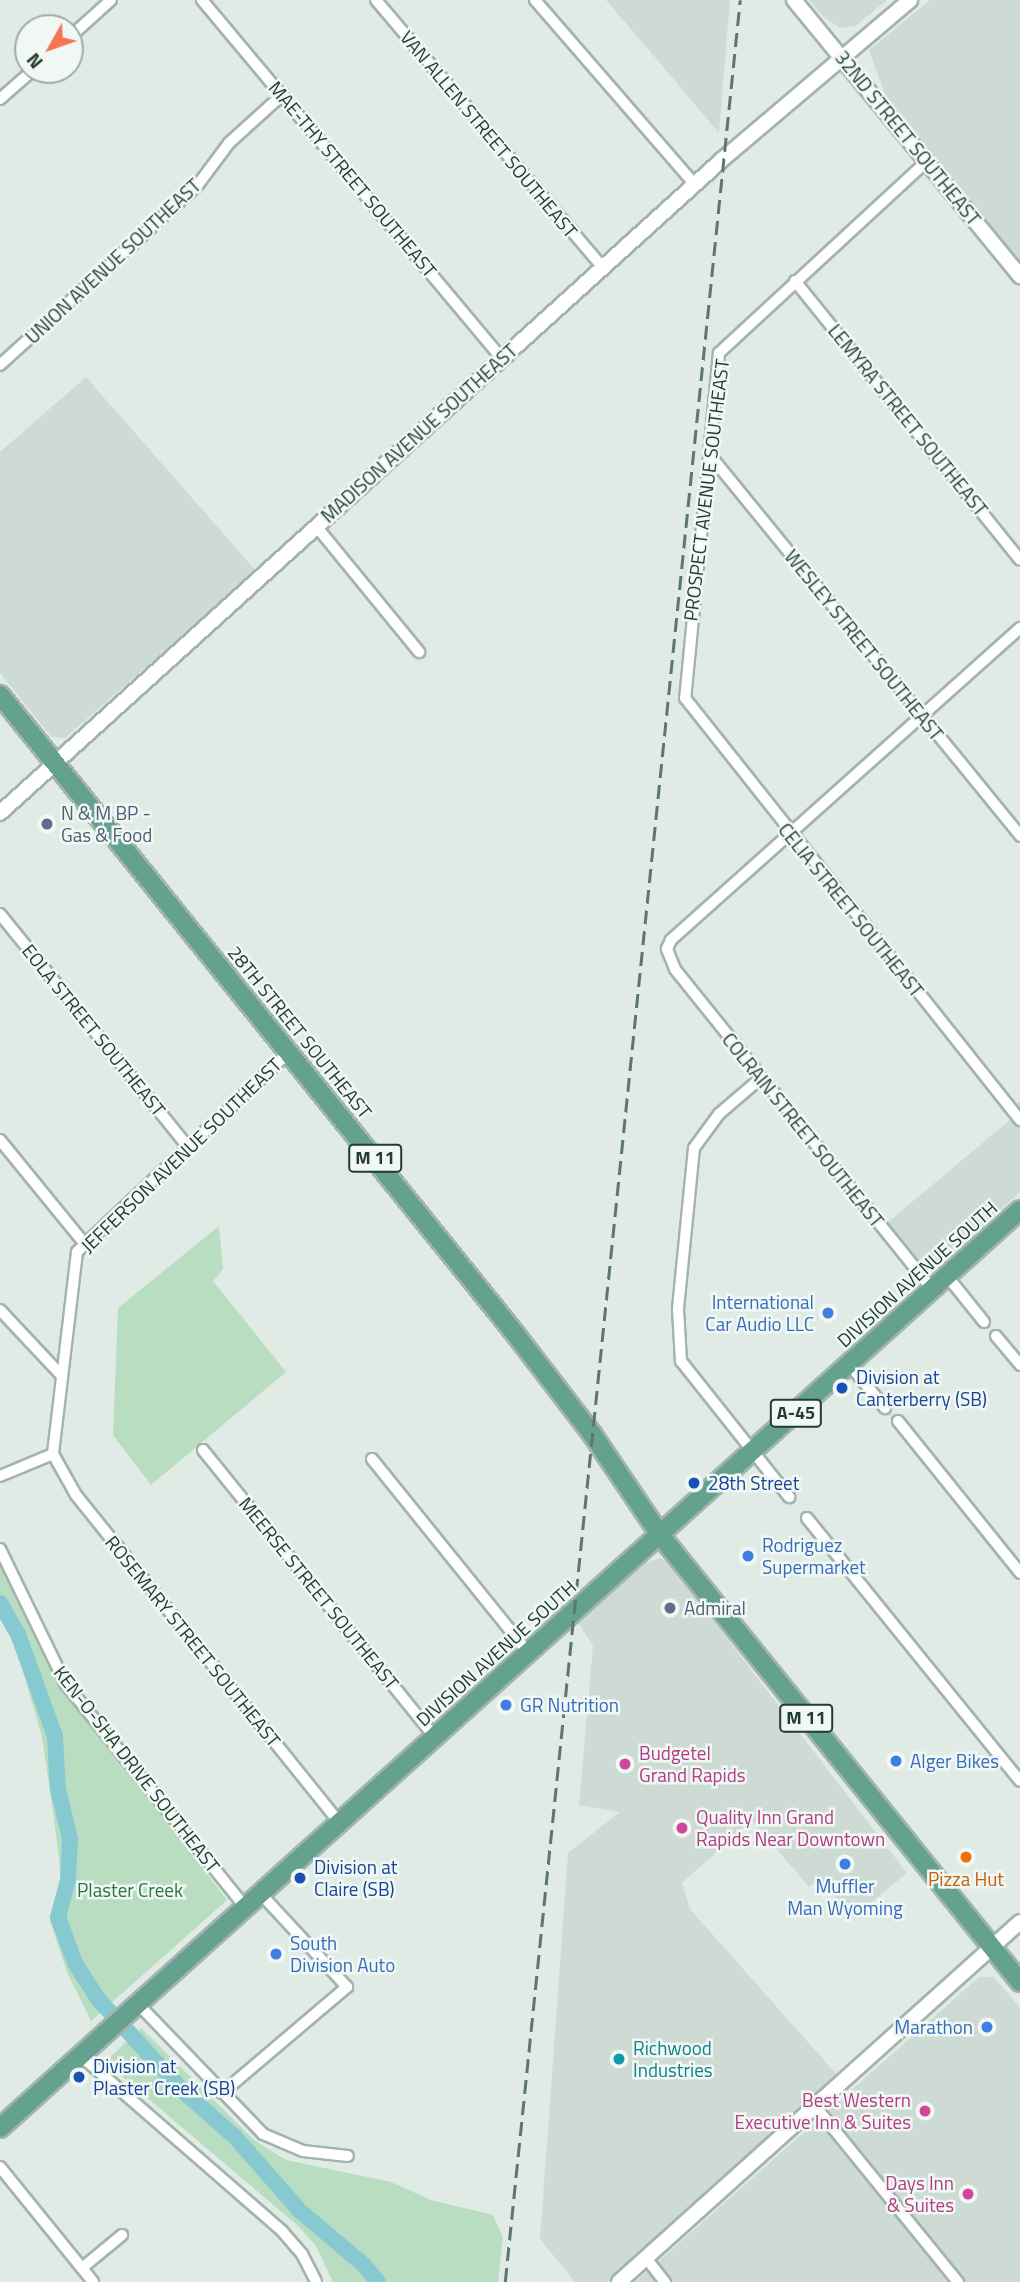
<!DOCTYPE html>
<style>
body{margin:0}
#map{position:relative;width:1020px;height:2282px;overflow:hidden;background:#e0ebe6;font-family:"Titillium Web",sans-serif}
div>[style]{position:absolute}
.built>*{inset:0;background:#cedbd5}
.green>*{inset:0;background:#b9ddc1}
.river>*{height:16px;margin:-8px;padding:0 8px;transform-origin:8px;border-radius:8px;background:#87c9d1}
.roads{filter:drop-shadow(2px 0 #a3b3ad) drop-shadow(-2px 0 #a3b3ad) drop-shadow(0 2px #a3b3ad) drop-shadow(0 -2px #a3b3ad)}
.minor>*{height:10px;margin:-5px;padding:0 5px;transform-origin:5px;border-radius:5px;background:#fff}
.tertiary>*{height:14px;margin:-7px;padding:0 7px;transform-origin:7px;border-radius:7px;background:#fff}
.primary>*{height:18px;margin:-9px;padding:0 9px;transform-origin:9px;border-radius:9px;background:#64a18f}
.rail>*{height:2.5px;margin-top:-1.25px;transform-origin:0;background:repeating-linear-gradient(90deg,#5b776f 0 14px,transparent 0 21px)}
.dots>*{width:19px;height:19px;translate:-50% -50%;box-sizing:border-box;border:4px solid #f1f8f4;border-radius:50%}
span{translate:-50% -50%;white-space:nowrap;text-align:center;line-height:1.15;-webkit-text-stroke:5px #f1f8f4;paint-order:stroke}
.shield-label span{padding:2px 5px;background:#f1f8f4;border:2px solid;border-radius:5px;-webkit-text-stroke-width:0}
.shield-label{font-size:18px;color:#213c33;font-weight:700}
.street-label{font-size:19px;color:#213c33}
.service-label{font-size:19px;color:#4e5e75}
.left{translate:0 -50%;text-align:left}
.shop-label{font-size:19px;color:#366cbe}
.right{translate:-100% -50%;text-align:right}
.transit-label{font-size:19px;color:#164399}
.hotel-label{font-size:19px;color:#b23c85}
.food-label{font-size:19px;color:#c56008}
.park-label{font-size:19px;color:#2b7344}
.culture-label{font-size:19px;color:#0d838f}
.north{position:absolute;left:14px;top:14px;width:70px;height:70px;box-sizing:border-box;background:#f1f8f4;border:2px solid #9eada7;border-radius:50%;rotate:230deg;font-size:19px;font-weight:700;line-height:28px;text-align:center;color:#213c33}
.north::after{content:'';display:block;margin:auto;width:24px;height:32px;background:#f37656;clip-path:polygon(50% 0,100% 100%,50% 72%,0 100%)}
</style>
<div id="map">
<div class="built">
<div style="clip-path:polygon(606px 0,730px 0,719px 133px,676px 82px)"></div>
<div style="clip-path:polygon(809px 0,887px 0,855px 26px,840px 28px,822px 16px)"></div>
<div style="clip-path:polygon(930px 0,1020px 0,1020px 264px,886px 97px,869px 50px)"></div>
<div style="clip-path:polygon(86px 377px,256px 571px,65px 738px,51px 737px,0 673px,0 452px)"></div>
<div style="clip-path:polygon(1020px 1101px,1020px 1192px,934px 1269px,923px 1267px,887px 1223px,1011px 1119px,1007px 1113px)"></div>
<div style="clip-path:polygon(661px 1558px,670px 1564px,907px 1873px,854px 1917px,819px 1879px,809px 1887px,752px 1820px,682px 1883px,690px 1909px,838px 2076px,608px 2282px,575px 2282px,540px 2239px,568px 1853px,620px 1812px,579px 1805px,593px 1646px,577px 1621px,647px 1562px)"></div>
<div style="clip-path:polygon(979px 1977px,994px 1977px,1020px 2008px,1020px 2282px,635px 2282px)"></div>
</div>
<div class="green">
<div style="clip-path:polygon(219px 1226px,223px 1269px,213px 1281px,286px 1372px,151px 1485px,113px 1435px,118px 1308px)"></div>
<div style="clip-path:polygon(0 1562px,61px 1685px,227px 1900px,91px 2021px,67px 1972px,50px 1921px,61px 1875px,54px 1819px,42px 1737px,13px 1637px,0 1618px)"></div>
<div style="clip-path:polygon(141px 2028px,254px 2140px,286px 2160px,391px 2182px,431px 2200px,493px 2215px,503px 2238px,498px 2282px,333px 2282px,316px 2246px,298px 2226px,105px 2062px)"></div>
</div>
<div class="river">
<div style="left:0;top:1603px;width:36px;rotate:60deg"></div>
<div style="left:18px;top:1634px;width:109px;rotate:70.1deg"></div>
<div style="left:55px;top:1736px;width:53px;rotate:86.8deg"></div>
<div style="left:58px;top:1789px;width:51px;rotate:76.5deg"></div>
<div style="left:70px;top:1839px;width:41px;rotate:92.8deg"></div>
<div style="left:68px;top:1880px;width:38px;rotate:105deg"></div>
<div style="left:58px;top:1917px;width:49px;rotate:69.7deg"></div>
<div style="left:75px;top:1963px;width:43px;rotate:57.4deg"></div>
<div style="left:98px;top:1999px;width:125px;rotate:47.3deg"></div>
<div style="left:183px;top:2091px;width:69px;rotate:41.5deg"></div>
<div style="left:235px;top:2137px;width:98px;rotate:48.7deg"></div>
<div style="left:300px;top:2211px;width:84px;rotate:40.2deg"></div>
<div style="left:364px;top:2265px;width:22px;rotate:51deg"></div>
</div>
<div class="roads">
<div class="minor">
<div style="left:202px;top:0;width:468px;rotate:50.1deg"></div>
<div style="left:376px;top:0;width:351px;rotate:49.7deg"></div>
<div style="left:535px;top:0;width:245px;rotate:49.1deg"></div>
<div style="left:70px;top:37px;width:55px;rotate:-42.1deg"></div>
<div style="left:0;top:99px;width:44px;rotate:-41.3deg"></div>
<div style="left:927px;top:161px;width:283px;rotate:137.3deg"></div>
<div style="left:719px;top:353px;width:347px;rotate:95.6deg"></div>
<div style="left:685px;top:698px;width:539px;rotate:51.56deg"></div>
<div style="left:795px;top:281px;width:358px;rotate:51.1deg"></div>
<div style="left:0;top:365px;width:266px;rotate:-42.3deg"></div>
<div style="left:197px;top:186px;width:54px;rotate:-53.3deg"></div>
<div style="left:229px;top:143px;width:73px;rotate:-42.2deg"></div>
<div style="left:709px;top:454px;width:493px;rotate:50.8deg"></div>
<div style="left:316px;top:526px;width:163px;rotate:50.7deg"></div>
<div style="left:0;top:914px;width:298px;rotate:51.1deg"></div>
<div style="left:289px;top:1052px;width:291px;rotate:136.7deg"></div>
<div style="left:77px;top:1252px;width:203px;rotate:96.8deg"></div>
<div style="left:53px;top:1454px;width:47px;rotate:60.7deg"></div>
<div style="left:76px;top:1495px;width:421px;rotate:51.2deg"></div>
<div style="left:761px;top:1078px;width:55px;rotate:139.4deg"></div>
<div style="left:719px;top:1114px;width:42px;rotate:126.3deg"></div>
<div style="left:694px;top:1148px;width:162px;rotate:95.7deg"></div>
<div style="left:678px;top:1309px;width:52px;rotate:86.7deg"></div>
<div style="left:681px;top:1361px;width:174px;rotate:51.5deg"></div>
<div style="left:0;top:1140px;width:133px;rotate:50.8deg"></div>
<div style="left:947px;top:1276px;width:59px;rotate:51.2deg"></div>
<div style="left:932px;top:1289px;width:410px;rotate:-128.8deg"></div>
<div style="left:675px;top:969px;width:22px;rotate:-112deg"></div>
<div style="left:667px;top:949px;width:10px;rotate:-66deg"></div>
<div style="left:671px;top:940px;width:468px;rotate:-41.8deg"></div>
<div style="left:0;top:1310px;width:88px;rotate:46.8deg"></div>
<div style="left:996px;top:1336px;width:38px;rotate:50deg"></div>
<div style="left:849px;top:1364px;width:57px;rotate:50.7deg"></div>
<div style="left:898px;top:1421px;width:195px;rotate:51.2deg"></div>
<div style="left:203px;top:1450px;width:368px;rotate:51.1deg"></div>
<div style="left:372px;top:1459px;width:248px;rotate:51.1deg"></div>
<div style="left:0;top:1476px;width:57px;rotate:-22.5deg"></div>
<div style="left:807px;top:1518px;width:338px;rotate:51deg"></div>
<div style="left:0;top:1549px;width:149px;rotate:64.1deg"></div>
<div style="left:65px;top:1683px;width:289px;rotate:51.2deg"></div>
<div style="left:139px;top:2005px;width:179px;rotate:46.1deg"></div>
<div style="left:263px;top:2134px;width:43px;rotate:23deg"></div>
<div style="left:303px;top:2151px;width:45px;rotate:6.3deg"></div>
<div style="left:81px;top:2056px;width:267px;rotate:41deg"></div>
<div style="left:282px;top:2231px;width:30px;rotate:49deg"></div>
<div style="left:302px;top:2254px;width:31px;rotate:63deg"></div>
<div style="left:222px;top:2093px;width:164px;rotate:-40.3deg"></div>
<div style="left:347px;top:1987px;width:127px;rotate:-132.8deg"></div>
<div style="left:815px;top:2106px;width:227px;rotate:50.9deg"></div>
<div style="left:0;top:2167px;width:148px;rotate:51deg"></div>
<div style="left:646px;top:2258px;width:31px;rotate:52deg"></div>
<div style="left:82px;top:2268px;width:52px;rotate:-39.5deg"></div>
</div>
<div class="tertiary">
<div style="left:794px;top:0;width:357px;rotate:50.7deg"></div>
<div style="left:0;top:813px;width:976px;rotate:-42.14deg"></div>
<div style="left:724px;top:158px;width:244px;rotate:-40.3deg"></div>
<div style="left:619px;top:2282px;width:539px;rotate:-41.92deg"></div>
</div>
<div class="primary">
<div style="left:0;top:695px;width:817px;rotate:51.11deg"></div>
<div style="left:513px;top:1331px;width:130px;rotate:52.5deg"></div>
<div style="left:592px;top:1434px;width:122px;rotate:56deg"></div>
<div style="left:660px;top:1535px;width:574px;rotate:51.15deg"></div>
<div style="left:0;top:2128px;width:1372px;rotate:-41.99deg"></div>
</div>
</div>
<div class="rail">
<div style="left:505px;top:2282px;width:2294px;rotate:-84.12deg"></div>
</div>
<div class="dots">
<div style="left:47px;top:824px;background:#5c6f8a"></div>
<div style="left:828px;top:1313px;background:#3f7fe0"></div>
<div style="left:842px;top:1388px;background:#1a4fb4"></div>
<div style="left:694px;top:1483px;background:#1a4fb4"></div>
<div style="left:748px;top:1556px;background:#3f7fe0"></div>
<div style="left:670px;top:1608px;background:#5c6f8a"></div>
<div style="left:506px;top:1705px;background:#3f7fe0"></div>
<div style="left:896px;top:1761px;background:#3f7fe0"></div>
<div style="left:625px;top:1764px;background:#d1479c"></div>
<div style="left:682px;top:1828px;background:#d1479c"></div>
<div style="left:966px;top:1857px;background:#e8710a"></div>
<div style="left:845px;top:1864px;background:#3f7fe0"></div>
<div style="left:300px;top:1878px;background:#1a4fb4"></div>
<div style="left:276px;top:1954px;background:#3f7fe0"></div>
<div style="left:987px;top:2027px;background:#3f7fe0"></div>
<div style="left:619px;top:2059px;background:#0f9aa8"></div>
<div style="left:79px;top:2077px;background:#1a4fb4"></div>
<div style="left:925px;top:2111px;background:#d1479c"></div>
<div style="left:968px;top:2194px;background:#d1479c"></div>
</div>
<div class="shield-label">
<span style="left:375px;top:1158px">M 11</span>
<span style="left:796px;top:1413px">A-45</span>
<span style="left:806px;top:1718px">M 11</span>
</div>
<div class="street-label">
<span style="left:489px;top:134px;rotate:50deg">VAN ALLEN STREET SOUTHEAST</span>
<span style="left:908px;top:138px;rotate:51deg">32ND STREET SOUTHEAST</span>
<span style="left:353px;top:179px;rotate:50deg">MAE-THY STREET SOUTHEAST</span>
<span style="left:113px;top:261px;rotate:-43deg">UNION AVENUE SOUTHEAST</span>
<span style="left:908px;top:420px;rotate:51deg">LEMYRA STREET SOUTHEAST</span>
<span style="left:419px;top:433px;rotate:-42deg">MADISON AVENUE SOUTHEAST</span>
<span style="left:706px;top:490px;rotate:-83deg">PROSPECT AVENUE SOUTHEAST</span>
<span style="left:864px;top:645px;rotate:51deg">WESLEY STREET SOUTHEAST</span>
<span style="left:851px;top:910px;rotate:51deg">CELIA STREET SOUTHEAST</span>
<span style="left:94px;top:1030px;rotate:51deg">EOLA STREET SOUTHEAST</span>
<span style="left:300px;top:1032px;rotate:51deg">28TH STREET SOUTHEAST</span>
<span style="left:803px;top:1130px;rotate:51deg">COLRAIN STREET SOUTHEAST</span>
<span style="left:181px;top:1155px;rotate:-44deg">JEFFERSON AVENUE SOUTHEAST</span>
<span style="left:917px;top:1274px;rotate:-42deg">DIVISION AVENUE SOUTH</span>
<span style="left:319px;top:1593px;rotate:51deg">MEERSE STREET SOUTHEAST</span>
<span style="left:193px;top:1641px;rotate:51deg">ROSEMARY STREET SOUTHEAST</span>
<span style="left:496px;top:1653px;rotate:-42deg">DIVISION AVENUE SOUTH</span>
<span style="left:137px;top:1769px;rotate:52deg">KEN-O-SHA DRIVE SOUTHEAST</span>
</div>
<div class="service-label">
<span class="left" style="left:61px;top:824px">N &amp; M BP -<br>Gas &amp; Food</span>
<span class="left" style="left:684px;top:1608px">Admiral</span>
</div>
<div class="shop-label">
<span class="right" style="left:814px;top:1313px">International<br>Car Audio LLC</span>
<span class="left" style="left:762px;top:1556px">Rodriguez<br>Supermarket</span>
<span class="left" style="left:520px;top:1705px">GR Nutrition</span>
<span class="left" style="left:910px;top:1761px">Alger Bikes</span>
<span style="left:845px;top:1897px">Muffler<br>Man Wyoming</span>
<span class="left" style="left:290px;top:1954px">South<br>Division Auto</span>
<span class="right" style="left:973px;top:2027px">Marathon</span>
</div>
<div class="transit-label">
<span class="left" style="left:856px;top:1388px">Division at<br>Canterberry (SB)</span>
<span class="left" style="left:708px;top:1483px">28th Street</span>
<span class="left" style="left:314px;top:1878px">Division at<br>Claire (SB)</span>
<span class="left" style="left:93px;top:2077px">Division at<br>Plaster Creek (SB)</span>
</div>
<div class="hotel-label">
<span class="left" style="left:639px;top:1764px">Budgetel<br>Grand Rapids</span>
<span class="left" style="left:696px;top:1828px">Quality Inn Grand<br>Rapids Near Downtown</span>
<span class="right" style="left:911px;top:2111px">Best Western<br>Executive Inn &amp; Suites</span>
<span class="right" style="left:954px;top:2194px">Days Inn<br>&amp; Suites</span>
</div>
<div class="food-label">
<span style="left:966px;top:1879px">Pizza Hut</span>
</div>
<div class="park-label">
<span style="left:130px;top:1890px">Plaster Creek</span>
</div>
<div class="culture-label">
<span class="left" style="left:633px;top:2059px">Richwood<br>Industries</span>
</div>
<div class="north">N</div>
</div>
